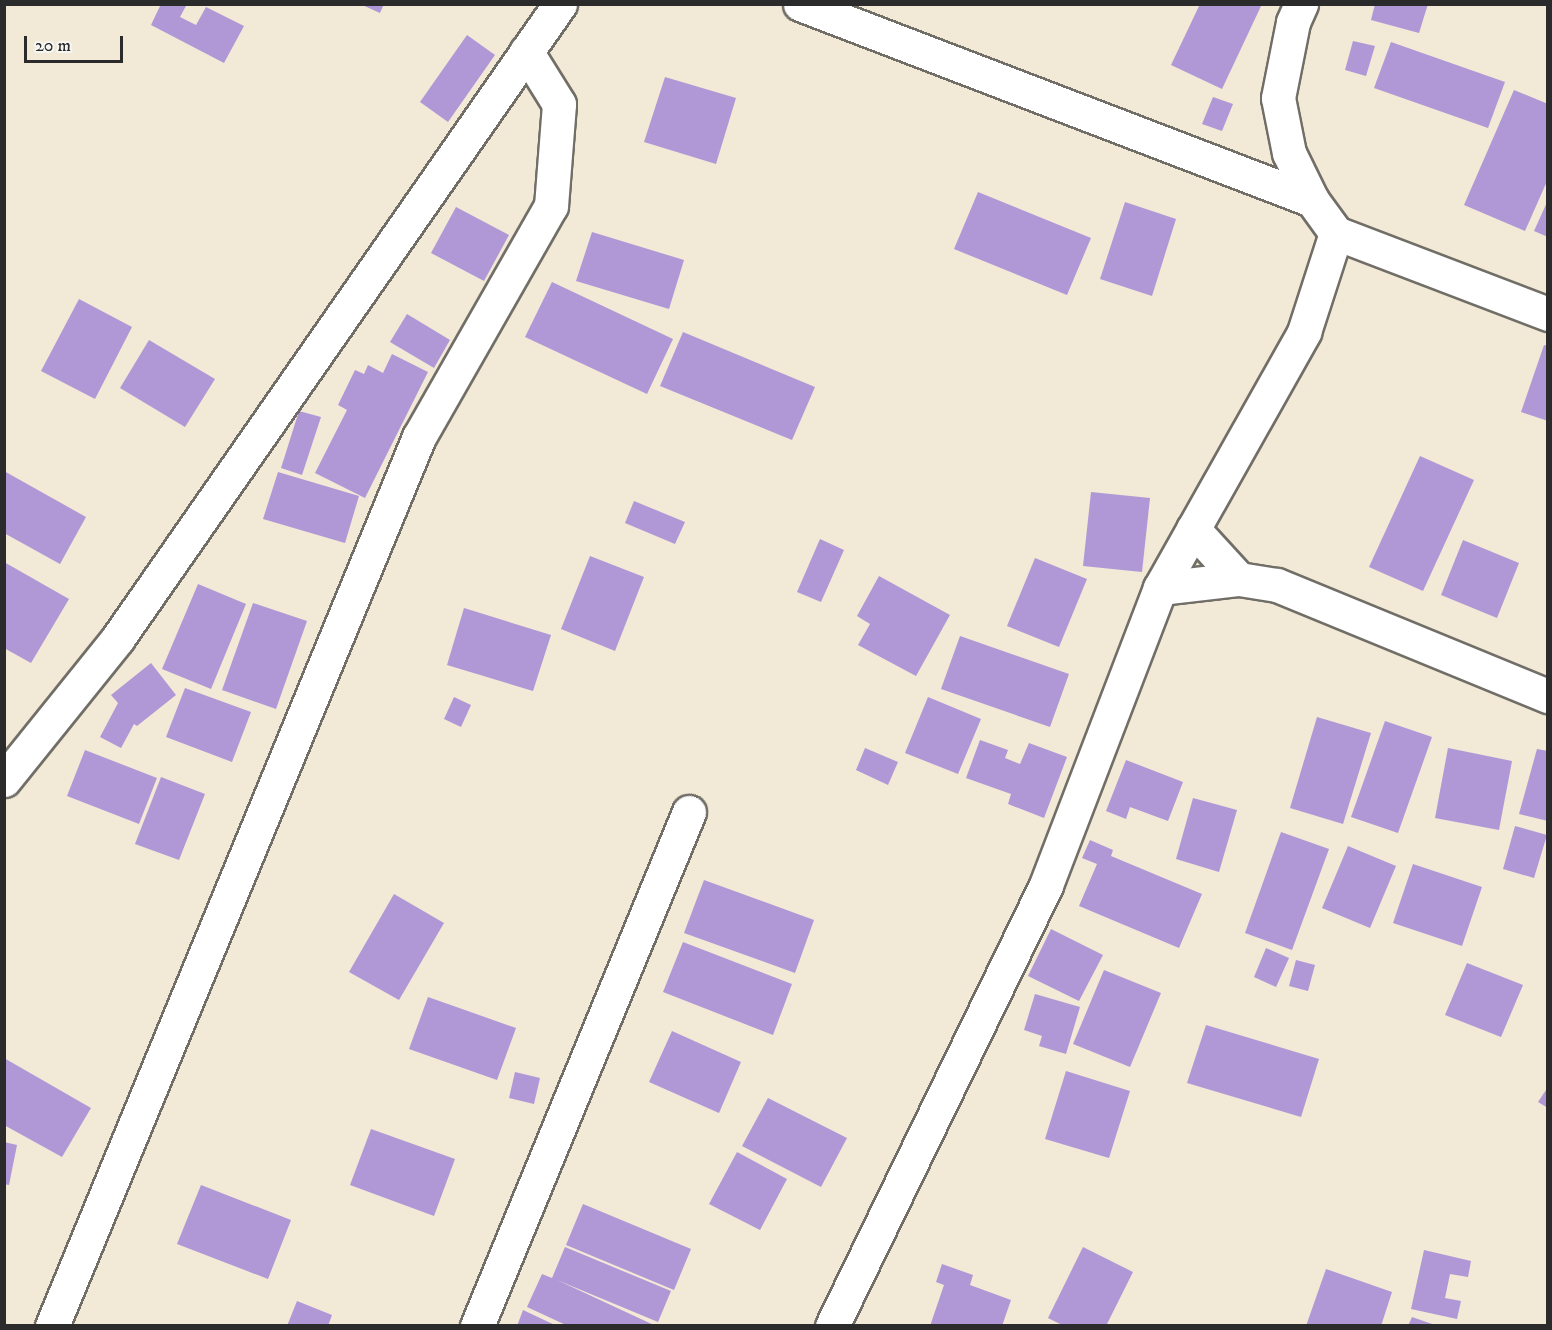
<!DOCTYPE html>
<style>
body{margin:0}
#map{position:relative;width:1552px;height:1330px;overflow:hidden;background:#f2e9d6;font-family:"IM FELL DW Pica",serif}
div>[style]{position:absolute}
.building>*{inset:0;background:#b098d7}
.roads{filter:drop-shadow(2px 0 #716e67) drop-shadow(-2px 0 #716e67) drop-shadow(0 2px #716e67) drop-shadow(0 -2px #716e67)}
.minor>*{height:33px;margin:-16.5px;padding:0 16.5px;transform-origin:16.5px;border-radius:16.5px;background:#fff}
span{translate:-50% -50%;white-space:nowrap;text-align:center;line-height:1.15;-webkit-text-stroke:6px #f6f6f2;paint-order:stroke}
.frame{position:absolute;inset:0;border:6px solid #2b2b2b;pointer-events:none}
.scale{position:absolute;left:24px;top:36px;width:99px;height:27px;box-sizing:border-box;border:3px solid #2b2b2b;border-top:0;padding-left:8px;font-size:18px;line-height:21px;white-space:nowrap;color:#2b2b2b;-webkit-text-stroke:4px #f6f6f2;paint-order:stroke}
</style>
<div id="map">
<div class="building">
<div style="clip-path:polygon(161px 4px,187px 4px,180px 17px,196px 25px,206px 7px,244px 26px,224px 63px,151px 25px)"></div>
<div style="clip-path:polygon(360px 4px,384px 4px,380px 13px)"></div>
<div style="clip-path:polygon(1200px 4px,1262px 4px,1222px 89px,1171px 65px)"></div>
<div style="clip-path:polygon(1375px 4px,1428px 4px,1419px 33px,1371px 20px)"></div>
<div style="clip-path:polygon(467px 35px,495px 55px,448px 122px,420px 102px)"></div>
<div style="clip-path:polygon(1353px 41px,1375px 46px,1366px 76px,1345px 70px)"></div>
<div style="clip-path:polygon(1391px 42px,1505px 82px,1488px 128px,1374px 88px)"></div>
<div style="clip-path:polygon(665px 77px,736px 98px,716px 164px,644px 142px)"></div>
<div style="clip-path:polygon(1514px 90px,1548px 104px,1548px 179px,1525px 231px,1464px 205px)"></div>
<div style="clip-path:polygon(1213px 97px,1233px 104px,1222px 131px,1202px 124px)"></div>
<div style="clip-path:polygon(978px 192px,1091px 238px,1067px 295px,954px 249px)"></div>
<div style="clip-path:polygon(1548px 200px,1548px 237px,1534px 231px)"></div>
<div style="clip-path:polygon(1125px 202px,1176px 219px,1152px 296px,1100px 279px)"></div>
<div style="clip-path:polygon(456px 207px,509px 235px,484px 281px,431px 253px)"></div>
<div style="clip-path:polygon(592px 232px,684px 260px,669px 309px,576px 281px)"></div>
<div style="clip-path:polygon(552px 282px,673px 339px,647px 394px,525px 337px)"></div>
<div style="clip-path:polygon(79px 299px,132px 327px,95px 399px,41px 371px)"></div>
<div style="clip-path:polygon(407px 314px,450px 340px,434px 368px,390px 342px)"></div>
<div style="clip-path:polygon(683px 332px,815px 387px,792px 440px,660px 386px)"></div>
<div style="clip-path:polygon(149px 340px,215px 379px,185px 427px,120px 388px)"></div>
<div style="clip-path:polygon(1544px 345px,1548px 346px,1548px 421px,1521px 412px)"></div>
<div style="clip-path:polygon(392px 354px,428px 372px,365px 498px,315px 473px,347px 410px,338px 405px,355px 370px,364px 374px,368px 365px,383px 373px)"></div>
<div style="clip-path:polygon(299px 411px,321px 417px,302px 475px,281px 468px)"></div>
<div style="clip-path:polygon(1420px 456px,1474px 480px,1423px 591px,1369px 567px)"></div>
<div style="clip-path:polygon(4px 471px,86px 517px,60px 564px,4px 533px)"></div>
<div style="clip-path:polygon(278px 472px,359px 496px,345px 543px,263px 519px)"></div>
<div style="clip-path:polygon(1091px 492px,1150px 498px,1142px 572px,1083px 566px)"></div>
<div style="clip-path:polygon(634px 501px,685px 522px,675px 544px,625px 523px)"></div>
<div style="clip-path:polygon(820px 539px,844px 550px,821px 602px,797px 592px)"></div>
<div style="clip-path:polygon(1463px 540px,1519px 563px,1497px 618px,1441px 595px)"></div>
<div style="clip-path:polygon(590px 556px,644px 577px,615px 651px,561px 629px)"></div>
<div style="clip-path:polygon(1035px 558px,1087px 579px,1059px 647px,1007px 626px)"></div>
<div style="clip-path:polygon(4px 562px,69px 599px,31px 663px,4px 648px)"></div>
<div style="clip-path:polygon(879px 576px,950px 615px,916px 676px,858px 645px,870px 624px,857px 616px)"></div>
<div style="clip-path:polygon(198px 584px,246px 604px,211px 689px,162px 669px)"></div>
<div style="clip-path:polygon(253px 603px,307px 621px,276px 709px,222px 690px)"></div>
<div style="clip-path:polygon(464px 608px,551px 635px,533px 691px,447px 665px)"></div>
<div style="clip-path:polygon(960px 636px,1069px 674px,1050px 727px,941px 689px)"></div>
<div style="clip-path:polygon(151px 663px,176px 695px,137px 726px,134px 724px,121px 748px,100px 737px,118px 703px,111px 695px)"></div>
<div style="clip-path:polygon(185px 688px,251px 712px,232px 762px,166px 737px)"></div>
<div style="clip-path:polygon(454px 697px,471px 705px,461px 727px,444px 719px)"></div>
<div style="clip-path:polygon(928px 697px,981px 719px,958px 774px,905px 753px)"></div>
<div style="clip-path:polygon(1317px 717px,1371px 733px,1343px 824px,1290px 808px)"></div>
<div style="clip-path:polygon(1385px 721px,1432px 737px,1398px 833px,1351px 817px)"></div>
<div style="clip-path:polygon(980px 740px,1008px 750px,1005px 758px,1020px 764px,1029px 743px,1067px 757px,1044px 818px,1008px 804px,1011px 794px,966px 778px)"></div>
<div style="clip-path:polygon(865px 748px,898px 762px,888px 785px,856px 770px)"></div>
<div style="clip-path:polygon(1448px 748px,1512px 761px,1499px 830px,1435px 818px)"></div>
<div style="clip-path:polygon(1537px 749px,1548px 751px,1548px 821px,1519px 814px)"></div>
<div style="clip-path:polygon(85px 750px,157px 778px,139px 824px,67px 796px)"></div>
<div style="clip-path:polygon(1126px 760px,1183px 782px,1168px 821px,1130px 807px,1126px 819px,1106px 811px)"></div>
<div style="clip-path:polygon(161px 777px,205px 794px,179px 860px,135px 844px)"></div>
<div style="clip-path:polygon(1193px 798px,1237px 810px,1219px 872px,1176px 859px)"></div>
<div style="clip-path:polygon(1515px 826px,1547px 835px,1534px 878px,1503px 869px)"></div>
<div style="clip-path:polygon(1281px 832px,1329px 849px,1292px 950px,1245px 933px)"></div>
<div style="clip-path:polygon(1090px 840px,1113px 850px,1111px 856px,1202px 894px,1179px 948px,1079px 906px,1097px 864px,1082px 858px)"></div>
<div style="clip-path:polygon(1348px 846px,1396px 866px,1370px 928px,1322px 908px)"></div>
<div style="clip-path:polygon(1413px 864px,1482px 887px,1462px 946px,1393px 923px)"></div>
<div style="clip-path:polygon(704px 880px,814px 920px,795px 973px,684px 933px)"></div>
<div style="clip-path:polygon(394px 894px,444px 923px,399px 1000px,349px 972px)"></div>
<div style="clip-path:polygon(1051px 929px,1103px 955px,1079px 1001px,1028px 976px)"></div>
<div style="clip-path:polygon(683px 942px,792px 984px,773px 1035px,663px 992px)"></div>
<div style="clip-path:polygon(1266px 948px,1289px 958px,1276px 987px,1254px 977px)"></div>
<div style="clip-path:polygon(1296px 960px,1315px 965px,1308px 991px,1289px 986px)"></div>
<div style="clip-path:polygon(1467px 963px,1523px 985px,1501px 1037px,1445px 1015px)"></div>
<div style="clip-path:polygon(1104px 970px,1161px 993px,1130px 1067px,1073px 1044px)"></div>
<div style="clip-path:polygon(1035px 994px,1080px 1007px,1066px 1054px,1039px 1046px,1042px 1036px,1024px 1030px)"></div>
<div style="clip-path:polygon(428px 997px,516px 1028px,497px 1080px,409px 1049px)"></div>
<div style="clip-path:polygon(1206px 1025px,1319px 1059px,1301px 1117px,1187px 1083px)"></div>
<div style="clip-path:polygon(672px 1031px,741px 1062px,719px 1113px,649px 1082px)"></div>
<div style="clip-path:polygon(4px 1058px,91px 1108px,62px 1157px,4px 1125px)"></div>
<div style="clip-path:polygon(1066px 1071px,1130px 1091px,1109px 1158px,1045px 1139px)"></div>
<div style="clip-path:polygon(515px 1072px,540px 1078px,534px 1104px,509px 1098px)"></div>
<div style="clip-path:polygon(1548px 1087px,1548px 1108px,1538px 1102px)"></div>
<div style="clip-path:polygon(768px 1098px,847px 1138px,821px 1187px,742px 1146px)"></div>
<div style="clip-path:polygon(371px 1129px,455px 1159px,434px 1216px,350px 1185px)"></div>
<div style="clip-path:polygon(4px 1142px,17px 1145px,9px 1185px,4px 1184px)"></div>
<div style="clip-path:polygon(737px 1152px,787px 1179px,760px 1230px,709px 1204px)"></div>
<div style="clip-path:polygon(201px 1185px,291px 1220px,268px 1279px,177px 1244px)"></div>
<div style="clip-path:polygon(583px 1204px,691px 1249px,674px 1290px,566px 1245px)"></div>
<div style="clip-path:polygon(565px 1247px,671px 1291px,658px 1322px,557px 1280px,656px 1326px,568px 1326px,527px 1307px,542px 1274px,552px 1278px)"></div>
<div style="clip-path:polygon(1083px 1247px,1133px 1272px,1106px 1326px,1064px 1326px,1048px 1318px)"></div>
<div style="clip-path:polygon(1424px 1250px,1471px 1261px,1468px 1277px,1450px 1274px,1445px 1298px,1461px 1301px,1457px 1319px,1411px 1309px)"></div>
<div style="clip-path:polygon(942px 1264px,973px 1275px,970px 1285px,1011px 1300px,1002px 1326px,930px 1326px,944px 1285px,936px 1282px)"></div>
<div style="clip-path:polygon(1326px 1269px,1392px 1292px,1381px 1326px,1306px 1326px)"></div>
<div style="clip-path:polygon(297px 1301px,332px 1315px,328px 1326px,287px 1326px)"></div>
<div style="clip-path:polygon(523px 1310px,557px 1326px,517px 1326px)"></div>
<div style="clip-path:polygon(1412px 1317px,1435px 1325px,1435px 1326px,1408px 1326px)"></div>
</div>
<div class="roads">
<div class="minor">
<div style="left:800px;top:4px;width:548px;rotate:20.95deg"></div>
<div style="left:1336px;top:233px;width:227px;rotate:20.9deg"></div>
<div style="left:1193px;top:529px;width:68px;rotate:47.4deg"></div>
<div style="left:1160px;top:588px;width:80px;rotate:-6.5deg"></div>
<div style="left:1239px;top:579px;width:38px;rotate:9deg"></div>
<div style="left:1277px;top:585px;width:293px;rotate:22.3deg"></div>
<div style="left:4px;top:780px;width:182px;rotate:-51.2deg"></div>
<div style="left:118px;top:638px;width:773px;rotate:-55.12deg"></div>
<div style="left:52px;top:1326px;width:962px;rotate:-67.57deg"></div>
<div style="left:419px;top:437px;width:266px;rotate:-60.3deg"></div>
<div style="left:551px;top:206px;width:102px;rotate:-85.5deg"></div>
<div style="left:559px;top:104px;width:62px;rotate:-121.9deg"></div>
<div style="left:477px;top:1326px;width:556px;rotate:-67.59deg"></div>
<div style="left:832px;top:1326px;width:490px;rotate:-64.1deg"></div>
<div style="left:1046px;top:885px;width:318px;rotate:-69deg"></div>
<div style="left:1160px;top:588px;width:294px;rotate:-60.6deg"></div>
<div style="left:1304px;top:332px;width:104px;rotate:-72.1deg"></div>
<div style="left:1336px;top:233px;width:41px;rotate:-126deg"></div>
<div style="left:1312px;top:200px;width:52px;rotate:-116.1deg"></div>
<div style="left:1289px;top:153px;width:56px;rotate:-101.3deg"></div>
<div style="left:1278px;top:98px;width:77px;rotate:-78.8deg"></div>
<div style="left:1293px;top:22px;width:20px;rotate:-66deg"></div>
</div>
</div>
<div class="frame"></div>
<div class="scale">20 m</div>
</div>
